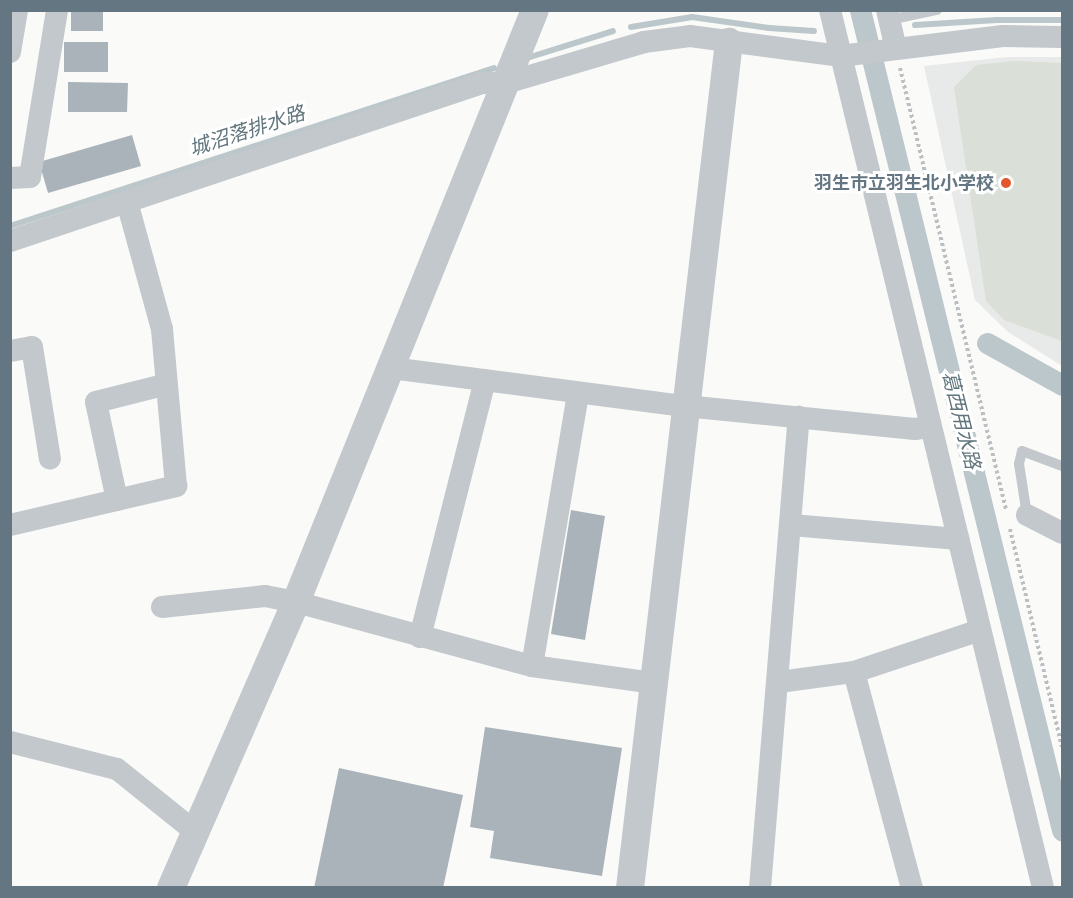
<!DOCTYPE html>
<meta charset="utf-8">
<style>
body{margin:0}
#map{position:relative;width:1073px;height:898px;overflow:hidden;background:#fafaf8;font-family:"Fira Sans","Noto Sans JP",sans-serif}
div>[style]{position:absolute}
.built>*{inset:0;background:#e8e9e9}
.green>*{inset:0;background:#dadfd7}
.stream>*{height:6px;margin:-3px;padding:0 3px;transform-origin:3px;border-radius:3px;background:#bbc7cb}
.canal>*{height:21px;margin:-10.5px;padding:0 10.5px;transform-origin:10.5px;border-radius:10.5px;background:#bbc7cb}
.building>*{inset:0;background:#aab3b9}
.path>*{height:4px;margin-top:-2px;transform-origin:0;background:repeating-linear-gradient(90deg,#bbbfc2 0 3px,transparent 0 6px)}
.service>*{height:10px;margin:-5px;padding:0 5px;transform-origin:5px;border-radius:5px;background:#c3c8cc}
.minor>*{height:22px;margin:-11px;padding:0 11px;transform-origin:11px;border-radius:11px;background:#c3c8cc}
.tertiary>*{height:28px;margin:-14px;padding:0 14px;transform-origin:14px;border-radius:14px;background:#c3c8cc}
.dots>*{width:16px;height:16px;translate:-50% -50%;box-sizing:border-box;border:3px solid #fff;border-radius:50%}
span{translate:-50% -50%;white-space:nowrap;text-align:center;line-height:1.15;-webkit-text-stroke:6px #fff;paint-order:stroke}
.poi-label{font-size:18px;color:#657683;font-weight:700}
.right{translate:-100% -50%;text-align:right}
.water-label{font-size:20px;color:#60757c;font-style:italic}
.frame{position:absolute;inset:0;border:12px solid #657683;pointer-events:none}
</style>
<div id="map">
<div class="built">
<div style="clip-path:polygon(1006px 57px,1062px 57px,1062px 366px,1008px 332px,975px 300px,924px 66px)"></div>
</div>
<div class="green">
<div style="clip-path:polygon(1014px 61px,1062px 63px,1062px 341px,1004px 320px,986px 301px,954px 87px,976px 65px)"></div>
</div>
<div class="stream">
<div style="left:915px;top:25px;width:82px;rotate:-3.5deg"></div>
<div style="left:997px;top:20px;width:65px"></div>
<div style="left:631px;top:27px;width:62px;rotate:-9.3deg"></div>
<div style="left:692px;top:17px;width:78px;rotate:8.1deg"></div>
<div style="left:769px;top:28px;width:45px;rotate:3.8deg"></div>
<div style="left:527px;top:58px;width:90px;rotate:-17.4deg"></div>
<div style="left:10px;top:226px;width:509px;rotate:-18.08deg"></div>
</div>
<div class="canal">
<div style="left:860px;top:10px;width:845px;rotate:76.16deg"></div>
<div style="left:987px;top:343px;width:86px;rotate:29.2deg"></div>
</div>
<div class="building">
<div style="clip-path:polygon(71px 10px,103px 10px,103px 31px,71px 31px)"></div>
<div style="clip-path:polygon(64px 42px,108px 42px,108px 72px,64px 72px)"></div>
<div style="clip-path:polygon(68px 82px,128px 83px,127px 112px,68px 112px)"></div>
<div style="clip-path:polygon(132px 135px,141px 166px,48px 193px,39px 162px)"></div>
<div style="clip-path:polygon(571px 510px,605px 516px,585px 640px,551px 634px)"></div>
<div style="clip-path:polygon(485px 727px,622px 748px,602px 876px,490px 858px,494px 831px,470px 827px)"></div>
<div style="clip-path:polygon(339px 768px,463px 795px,443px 888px,314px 888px)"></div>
</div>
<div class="path">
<div style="left:900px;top:68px;width:455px;rotate:76.5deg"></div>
<div style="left:1010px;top:529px;width:224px;rotate:76.6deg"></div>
</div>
<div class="service">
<div style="left:889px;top:20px;width:49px;rotate:-11.8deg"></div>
<div style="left:1027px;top:515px;width:52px;rotate:-98.9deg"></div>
<div style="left:1019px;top:464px;width:13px;rotate:-77deg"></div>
<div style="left:1022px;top:451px;width:43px;rotate:20.6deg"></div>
</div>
<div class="minor">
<div style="left:830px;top:10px;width:903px;rotate:76.36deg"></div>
<div style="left:887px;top:10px;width:40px;rotate:77deg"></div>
<div style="left:10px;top:52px;width:43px;rotate:-80.5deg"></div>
<div style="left:10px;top:178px;width:20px;rotate:-3deg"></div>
<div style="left:30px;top:177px;width:169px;rotate:-80.8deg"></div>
<div style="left:10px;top:241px;width:497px;rotate:-18.5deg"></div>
<div style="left:481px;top:83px;width:25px"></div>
<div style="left:506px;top:83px;width:144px;rotate:-16.5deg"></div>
<div style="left:644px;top:42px;width:46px;rotate:-7.4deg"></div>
<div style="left:690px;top:36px;width:151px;rotate:7.6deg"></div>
<div style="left:840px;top:56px;width:164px;rotate:-7deg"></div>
<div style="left:1003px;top:36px;width:59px;rotate:1deg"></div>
<div style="left:10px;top:351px;width:22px;rotate:-10deg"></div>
<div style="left:32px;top:347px;width:113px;rotate:80.9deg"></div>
<div style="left:391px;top:368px;width:296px;rotate:7.4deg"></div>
<div style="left:685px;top:406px;width:231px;rotate:5.7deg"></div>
<div style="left:915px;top:429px;width:15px;rotate:-8deg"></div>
<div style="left:117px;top:500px;width:100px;rotate:-102.1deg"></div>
<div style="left:96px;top:402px;width:73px;rotate:-14.2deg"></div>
<div style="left:1027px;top:515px;width:39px;rotate:27deg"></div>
<div style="left:10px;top:525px;width:171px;rotate:-13.2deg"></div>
<div style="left:176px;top:486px;width:158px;rotate:-95.1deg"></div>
<div style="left:162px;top:329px;width:132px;rotate:-105.4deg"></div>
<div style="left:791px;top:525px;width:168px;rotate:4.8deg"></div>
<div style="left:162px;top:607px;width:104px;rotate:-6.1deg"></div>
<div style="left:265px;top:596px;width:32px;rotate:11deg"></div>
<div style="left:296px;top:602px;width:245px;rotate:15.2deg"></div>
<div style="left:532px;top:666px;width:122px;rotate:8deg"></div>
<div style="left:420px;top:637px;width:265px;rotate:-75.8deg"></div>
<div style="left:532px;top:666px;width:276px;rotate:-80.4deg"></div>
<div style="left:854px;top:672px;width:224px;rotate:75deg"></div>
<div style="left:779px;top:682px;width:76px;rotate:-7.6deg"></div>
<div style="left:854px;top:672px;width:133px;rotate:-18.4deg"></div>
<div style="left:10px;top:742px;width:110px;rotate:14.2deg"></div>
<div style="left:117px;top:769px;width:99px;rotate:38.8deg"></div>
<div style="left:760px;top:888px;width:473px;rotate:-85.3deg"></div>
</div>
<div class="tertiary">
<div style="left:171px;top:888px;width:312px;rotate:-66.4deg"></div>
<div style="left:296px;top:602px;width:638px;rotate:-68.02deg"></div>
<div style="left:630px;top:888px;width:852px;rotate:-83.33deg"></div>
</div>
<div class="dots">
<div style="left:1006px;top:183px;background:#e4572e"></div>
</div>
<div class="poi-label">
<span class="right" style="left:994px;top:183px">羽生市立羽生北小学校</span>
</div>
<div class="water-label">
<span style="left:247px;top:131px;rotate:-18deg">城沼落排水路</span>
<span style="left:961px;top:420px;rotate:76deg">葛西用水路</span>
</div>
<div class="frame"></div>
</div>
